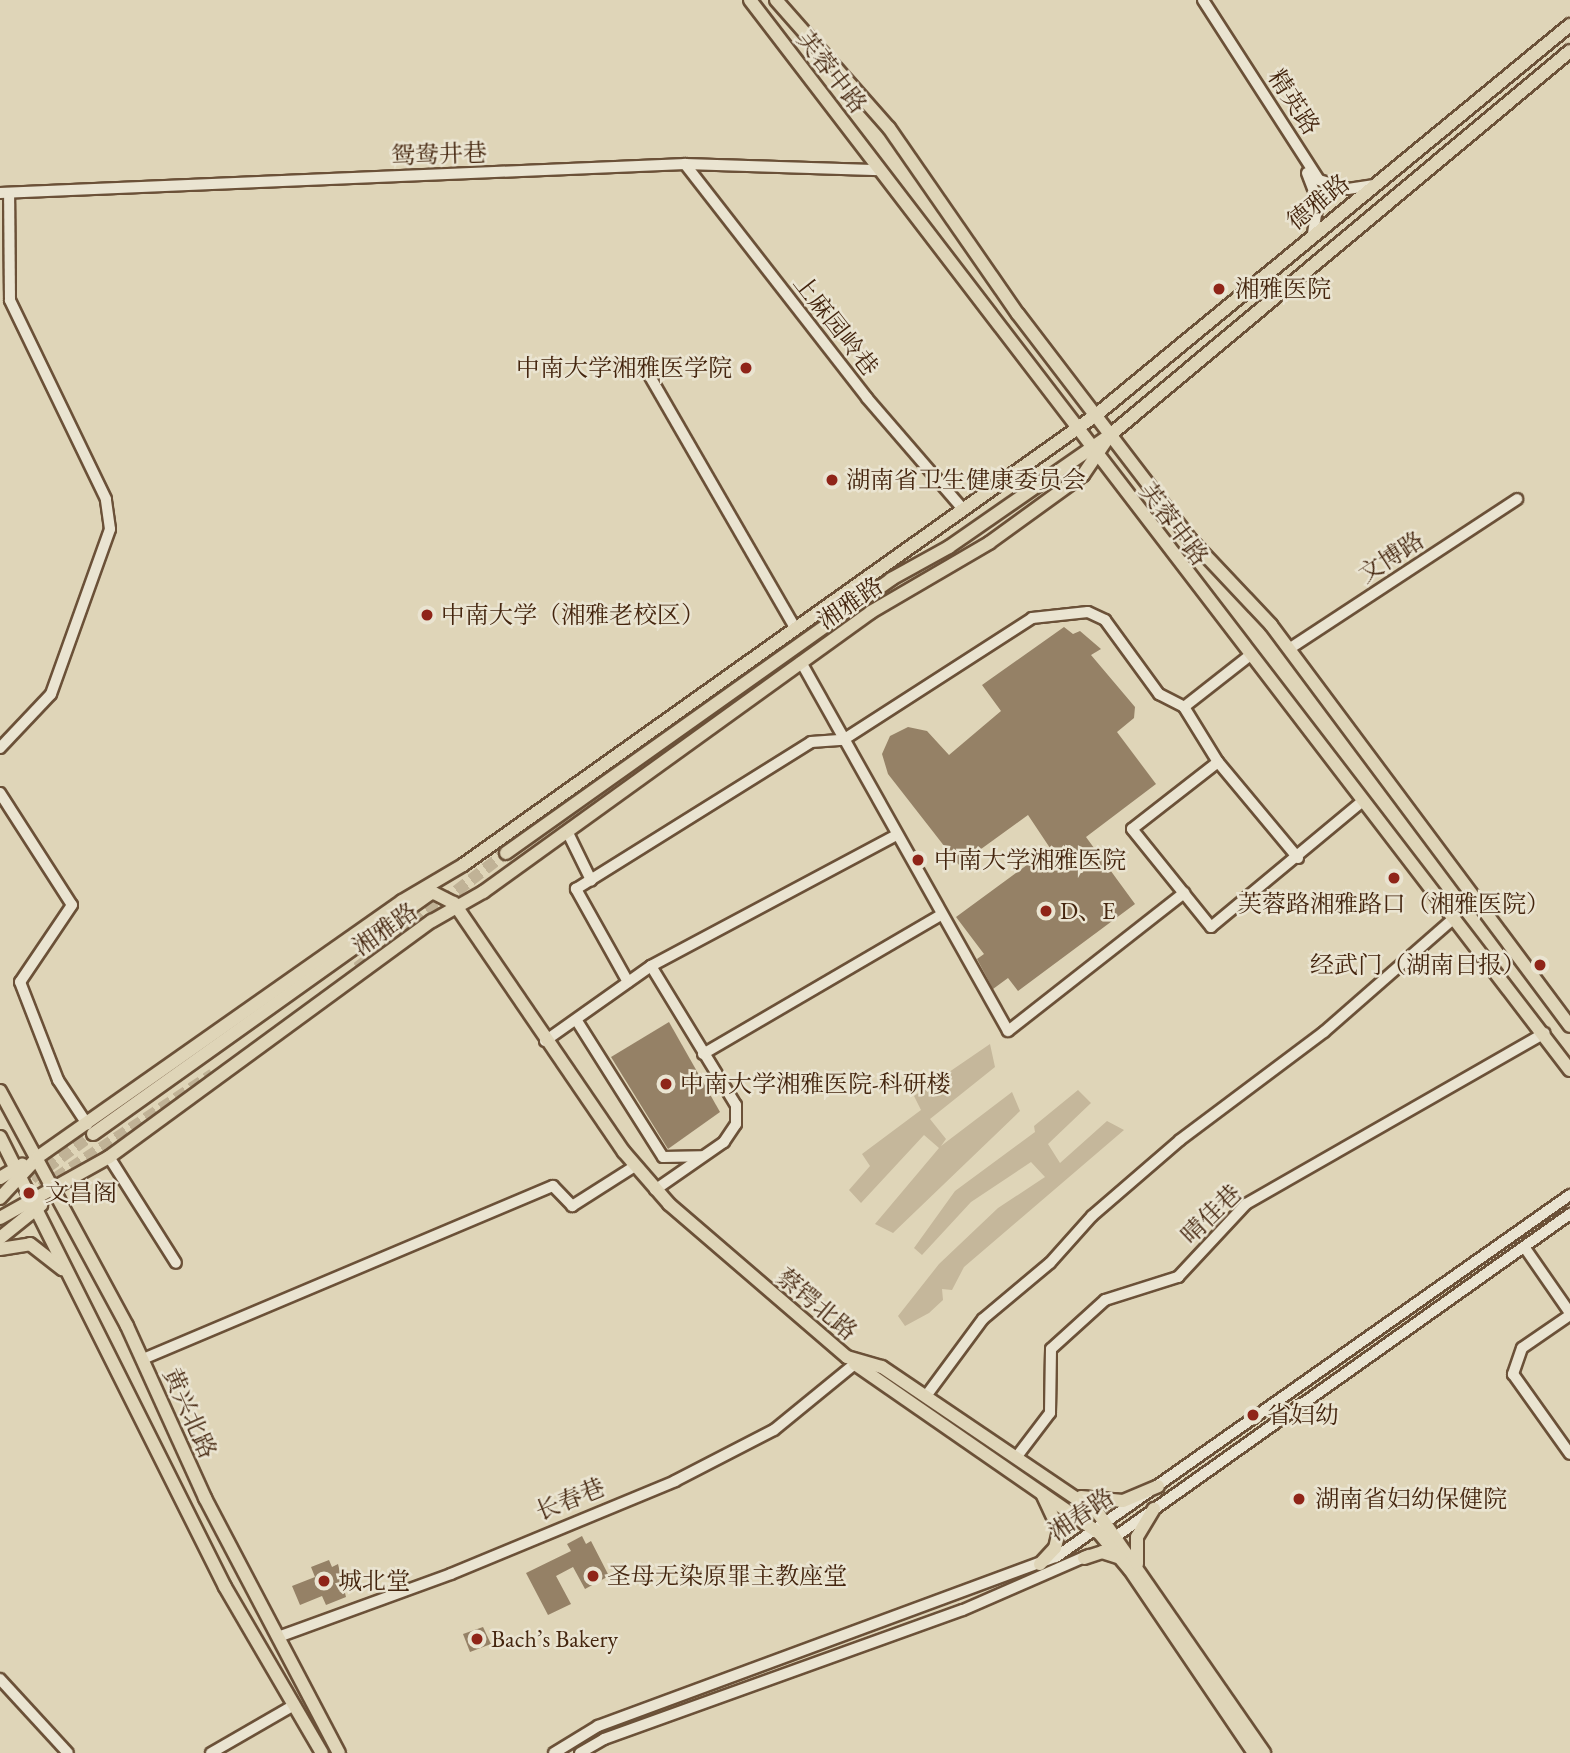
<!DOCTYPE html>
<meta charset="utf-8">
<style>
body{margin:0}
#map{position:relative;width:1570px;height:1753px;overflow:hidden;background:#dfd5b8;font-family:"EB Garamond","Noto Serif SC",serif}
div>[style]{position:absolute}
.green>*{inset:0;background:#c5b79b}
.building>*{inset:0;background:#958166}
.major-tunnel>*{height:12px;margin-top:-6px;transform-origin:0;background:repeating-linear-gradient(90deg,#c0b296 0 12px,transparent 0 18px)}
.roads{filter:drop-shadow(2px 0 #6b5138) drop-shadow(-2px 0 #6b5138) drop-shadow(0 2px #6b5138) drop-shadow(0 -2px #6b5138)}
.minor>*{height:10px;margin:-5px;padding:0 5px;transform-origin:5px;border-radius:5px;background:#eae4d1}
.major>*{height:12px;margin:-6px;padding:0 6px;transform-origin:6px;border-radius:6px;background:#dfd5b8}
.dots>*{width:19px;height:19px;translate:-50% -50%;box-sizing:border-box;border:4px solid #eae4d1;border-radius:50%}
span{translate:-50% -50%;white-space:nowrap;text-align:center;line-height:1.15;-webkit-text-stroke:5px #eae4d1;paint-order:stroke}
.street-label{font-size:24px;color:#44250e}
.poi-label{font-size:24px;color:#44250e}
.left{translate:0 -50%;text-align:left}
.right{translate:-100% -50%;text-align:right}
</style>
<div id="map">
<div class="green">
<div style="clip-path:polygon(990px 1044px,995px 1067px,930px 1119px,946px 1139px,941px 1146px,1012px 1092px,1020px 1111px,893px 1233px,875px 1224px,939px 1148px,924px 1135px,861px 1203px,849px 1190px,870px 1166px,862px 1154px,921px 1110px,914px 1096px)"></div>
<div style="clip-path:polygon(1078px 1090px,1091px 1103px,1048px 1144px,1060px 1163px,1107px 1121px,1124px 1130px,964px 1267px,952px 1290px,942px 1289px,943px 1300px,929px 1313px,905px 1326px,898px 1316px,939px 1264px,998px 1208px,1045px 1177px,1031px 1162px,971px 1202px,922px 1255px,914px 1248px,955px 1191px,1035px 1132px,1034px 1126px)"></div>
</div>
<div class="building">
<div style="clip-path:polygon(1064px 627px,1073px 634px,1080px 631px,1101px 649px,1091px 655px,1135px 707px,1134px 718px,1117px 732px,1156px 784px,1086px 837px,1135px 904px,1018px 991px,1008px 978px,993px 989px,977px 959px,984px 954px,956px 917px,1050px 848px,1028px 815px,959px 865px,888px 774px,882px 754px,890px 736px,908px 727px,927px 731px,949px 755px,1001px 711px,982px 685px)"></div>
<div style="clip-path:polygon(669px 1022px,720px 1112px,668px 1149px,611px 1057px)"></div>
<div style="clip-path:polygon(582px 1536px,586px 1544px,591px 1541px,609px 1576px,585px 1589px,573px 1567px,556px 1576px,571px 1604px,548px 1615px,526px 1573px,571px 1551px,567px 1544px)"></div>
<div style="clip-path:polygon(329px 1560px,332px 1567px,338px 1564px,346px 1597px,326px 1605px,322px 1596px,300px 1605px,292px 1586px,315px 1577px,311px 1567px)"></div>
<div style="clip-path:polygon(483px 1627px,491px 1644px,470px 1652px,463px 1634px)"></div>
</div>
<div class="major-tunnel">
<div style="left:357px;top:968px;width:188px;rotate:-37.7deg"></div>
<div style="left:41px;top:1188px;width:206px;rotate:-33.5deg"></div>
<div style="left:17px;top:1189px;width:94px;rotate:-35.9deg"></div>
</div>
<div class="roads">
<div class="minor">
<div style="left:1203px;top:0;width:214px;rotate:57.2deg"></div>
<div style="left:1319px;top:180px;width:30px;rotate:17deg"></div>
<div style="left:1348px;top:189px;width:25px;rotate:-9deg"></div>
<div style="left:685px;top:164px;width:296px;rotate:52.1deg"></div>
<div style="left:867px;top:398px;width:144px;rotate:49.2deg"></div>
<div style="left:1307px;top:173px;width:31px;rotate:69deg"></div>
<div style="left:1318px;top:202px;width:31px;rotate:99deg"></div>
<div style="left:0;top:193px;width:686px;rotate:-2.42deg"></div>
<div style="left:685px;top:164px;width:196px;rotate:1.8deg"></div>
<div style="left:648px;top:373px;width:294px;rotate:60deg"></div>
<div style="left:1289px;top:649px;width:273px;rotate:-33.3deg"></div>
<div style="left:801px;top:662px;width:423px;rotate:60.7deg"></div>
<div style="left:1008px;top:1031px;width:224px;rotate:-38.1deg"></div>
<div style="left:1184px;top:707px;width:83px;rotate:-38.1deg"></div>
<div style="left:0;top:748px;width:74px;rotate:-46.6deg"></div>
<div style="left:51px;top:694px;width:175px;rotate:-70.3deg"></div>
<div style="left:110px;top:529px;width:30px;rotate:-98deg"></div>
<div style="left:106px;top:499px;width:221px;rotate:-115.8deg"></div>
<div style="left:10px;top:300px;width:107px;rotate:-90.5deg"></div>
<div style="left:1218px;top:762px;width:109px;rotate:142.1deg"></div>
<div style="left:1132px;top:829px;width:126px;rotate:51.1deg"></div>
<div style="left:1211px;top:927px;width:197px;rotate:-39.7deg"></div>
<div style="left:0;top:793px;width:133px;rotate:57.3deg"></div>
<div style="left:72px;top:905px;width:93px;rotate:124deg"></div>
<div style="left:20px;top:982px;width:105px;rotate:68.8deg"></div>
<div style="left:58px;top:1080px;width:53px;rotate:56.6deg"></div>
<div style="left:567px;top:831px;width:55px;rotate:63.9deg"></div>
<div style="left:651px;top:966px;width:163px;rotate:58.6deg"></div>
<div style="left:736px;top:1105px;width:19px;rotate:90deg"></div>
<div style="left:736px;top:1124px;width:22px;rotate:124deg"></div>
<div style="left:724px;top:1142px;width:84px;rotate:145.2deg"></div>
<div style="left:628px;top:982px;width:107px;rotate:-119.2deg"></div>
<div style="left:576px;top:889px;width:277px;rotate:-32deg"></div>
<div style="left:811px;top:742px;width:32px;rotate:-4deg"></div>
<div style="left:843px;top:740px;width:225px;rotate:-32.8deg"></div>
<div style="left:1032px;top:618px;width:56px;rotate:-6.1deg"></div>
<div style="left:1088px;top:612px;width:19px;rotate:25deg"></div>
<div style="left:1105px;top:620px;width:92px;rotate:53.9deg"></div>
<div style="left:1159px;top:694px;width:28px;rotate:27deg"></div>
<div style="left:1184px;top:707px;width:65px;rotate:58.3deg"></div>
<div style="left:1218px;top:762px;width:125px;rotate:50.2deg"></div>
<div style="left:577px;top:1021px;width:161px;rotate:57.7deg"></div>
<div style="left:663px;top:1157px;width:39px;rotate:-1deg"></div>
<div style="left:545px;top:1041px;width:130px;rotate:-35.3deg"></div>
<div style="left:651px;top:966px;width:278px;rotate:-28.1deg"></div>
<div style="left:703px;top:1054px;width:276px;rotate:-30.3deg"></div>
<div style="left:109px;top:1157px;width:125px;rotate:57.7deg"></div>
<div style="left:1525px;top:1248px;width:79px;rotate:55.3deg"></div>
<div style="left:1570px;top:1315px;width:58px;rotate:145.5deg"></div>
<div style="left:1522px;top:1348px;width:28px;rotate:109deg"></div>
<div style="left:1513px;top:1374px;width:98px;rotate:54.5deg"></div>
<div style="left:143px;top:1359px;width:445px;rotate:-22.9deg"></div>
<div style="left:553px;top:1186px;width:28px;rotate:46deg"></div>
<div style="left:572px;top:1206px;width:75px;rotate:-32.4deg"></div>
<div style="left:926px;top:1396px;width:96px;rotate:-53.5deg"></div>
<div style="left:983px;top:1319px;width:87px;rotate:-39.9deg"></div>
<div style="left:1050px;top:1263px;width:63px;rotate:-48.2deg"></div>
<div style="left:1092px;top:1216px;width:116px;rotate:-40.8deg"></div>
<div style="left:1180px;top:1140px;width:180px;rotate:-36.9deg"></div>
<div style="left:1324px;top:1032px;width:171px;rotate:-41.2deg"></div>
<div style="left:1018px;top:1455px;width:53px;rotate:-52.7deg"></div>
<div style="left:1050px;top:1413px;width:64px;rotate:-89.1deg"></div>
<div style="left:1051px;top:1349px;width:73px;rotate:-42.2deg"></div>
<div style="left:1105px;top:1300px;width:77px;rotate:-17.5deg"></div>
<div style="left:1178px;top:1277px;width:100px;rotate:-47deg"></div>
<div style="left:1246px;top:1204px;width:344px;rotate:-29.8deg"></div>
<div style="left:1108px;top:1542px;width:567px;rotate:-35.37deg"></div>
<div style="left:278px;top:1637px;width:184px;rotate:-20deg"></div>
<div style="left:451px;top:1574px;width:243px;rotate:-22.5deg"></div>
<div style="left:675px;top:1481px;width:111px;rotate:-27.3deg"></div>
<div style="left:774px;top:1430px;width:107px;rotate:-39.3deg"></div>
<div style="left:0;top:1679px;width:100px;rotate:47.4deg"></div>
<div style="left:211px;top:1753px;width:96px;rotate:-30deg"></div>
<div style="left:554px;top:1753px;width:52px;rotate:-31.5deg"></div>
<div style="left:598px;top:1726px;width:488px;rotate:-20.3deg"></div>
<div style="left:1056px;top:1557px;width:629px;rotate:-35.16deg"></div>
<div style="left:580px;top:1753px;width:28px;rotate:-30deg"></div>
<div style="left:604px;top:1739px;width:381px;rotate:-19.8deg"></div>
<div style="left:963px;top:1610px;width:137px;rotate:-23.6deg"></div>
</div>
<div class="major">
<div style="left:750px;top:0;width:1348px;rotate:52.54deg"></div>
<div style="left:776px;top:0;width:171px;rotate:48.6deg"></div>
<div style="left:889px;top:128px;width:226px;rotate:55.3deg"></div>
<div style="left:1018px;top:314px;width:285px;rotate:52.6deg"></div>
<div style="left:1191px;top:540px;width:117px;rotate:46.7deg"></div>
<div style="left:1271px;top:625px;width:500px;rotate:53.29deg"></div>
<div style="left:506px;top:853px;width:473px;rotate:-35.4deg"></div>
<div style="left:891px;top:579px;width:66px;rotate:-28.9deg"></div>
<div style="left:949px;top:547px;width:196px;rotate:-34.8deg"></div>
<div style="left:1110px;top:435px;width:599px;rotate:-39.85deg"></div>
<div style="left:415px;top:896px;width:19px;rotate:-9deg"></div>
<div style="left:434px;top:893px;width:22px;rotate:27deg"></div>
<div style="left:454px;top:903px;width:301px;rotate:55.7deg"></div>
<div style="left:624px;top:1152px;width:69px;rotate:49.1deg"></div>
<div style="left:669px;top:1204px;width:235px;rotate:40.7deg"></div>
<div style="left:847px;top:1357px;width:36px;rotate:16deg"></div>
<div style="left:882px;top:1367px;width:261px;rotate:34.1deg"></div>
<div style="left:1098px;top:1513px;width:292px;rotate:55.3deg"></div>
<div style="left:0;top:1091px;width:267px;rotate:61.6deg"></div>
<div style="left:127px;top:1326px;width:189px;rotate:65.6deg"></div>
<div style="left:205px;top:1498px;width:288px;rotate:62.3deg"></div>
<div style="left:93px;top:1134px;width:412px;rotate:-35.5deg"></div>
<div style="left:0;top:1137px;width:503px;rotate:63.43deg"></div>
<div style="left:225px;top:1587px;width:192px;rotate:59.7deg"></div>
<div style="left:0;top:1178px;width:26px;rotate:-31deg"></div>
<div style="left:0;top:1198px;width:56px;rotate:-47.2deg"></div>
<div style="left:38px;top:1157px;width:445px;rotate:-35.1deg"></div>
<div style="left:402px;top:901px;width:71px;rotate:-30.5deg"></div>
<div style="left:463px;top:865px;width:777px;rotate:-35.41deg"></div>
<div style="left:1096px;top:415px;width:614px;rotate:-39.45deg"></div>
<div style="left:0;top:1218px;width:125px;rotate:-29.2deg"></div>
<div style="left:109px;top:1157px;width:400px;rotate:-36.2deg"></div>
<div style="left:432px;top:921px;width:59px;rotate:-29.6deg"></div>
<div style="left:483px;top:892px;width:478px;rotate:-35.8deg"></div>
<div style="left:871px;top:612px;width:137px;rotate:-30.3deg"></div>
<div style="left:989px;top:543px;width:116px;rotate:-35.9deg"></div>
<div style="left:1083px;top:475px;width:48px;rotate:-56deg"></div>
<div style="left:0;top:1238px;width:53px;rotate:-38.8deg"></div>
<div style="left:0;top:1249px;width:30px;rotate:-9deg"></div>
<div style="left:30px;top:1244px;width:41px;rotate:38deg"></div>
<div style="left:855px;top:1364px;width:297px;rotate:34.7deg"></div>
<div style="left:1099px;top:1533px;width:48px;rotate:50deg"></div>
<div style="left:1130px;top:1570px;width:221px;rotate:55.9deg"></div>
<div style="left:1081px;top:1497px;width:42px;rotate:5.4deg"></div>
<div style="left:1123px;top:1501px;width:38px;rotate:-23deg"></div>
<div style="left:1084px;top:1558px;width:19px;rotate:-18deg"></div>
<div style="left:1102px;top:1552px;width:19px;rotate:18deg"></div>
<div style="left:1040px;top:1564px;width:22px;rotate:-47deg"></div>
<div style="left:1055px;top:1548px;width:18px;rotate:-77deg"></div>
<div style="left:1059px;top:1530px;width:40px;rotate:-115deg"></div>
<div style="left:1137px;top:1564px;width:27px;rotate:-90deg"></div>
<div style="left:1137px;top:1537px;width:33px;rotate:-59deg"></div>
</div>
</div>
<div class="dots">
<div style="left:1219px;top:289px;background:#8f2418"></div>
<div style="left:746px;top:368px;background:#8f2418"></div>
<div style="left:832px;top:480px;background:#8f2418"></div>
<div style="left:427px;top:615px;background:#8f2418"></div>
<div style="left:918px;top:860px;background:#8f2418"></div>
<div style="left:1394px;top:878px;background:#8f2418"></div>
<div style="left:1046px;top:911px;background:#8f2418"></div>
<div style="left:1540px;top:965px;background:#8f2418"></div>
<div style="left:666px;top:1084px;background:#8f2418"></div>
<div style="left:29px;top:1193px;background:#8f2418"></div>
<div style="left:1253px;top:1415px;background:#8f2418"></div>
<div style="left:1299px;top:1499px;background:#8f2418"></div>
<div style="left:593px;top:1576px;background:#8f2418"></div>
<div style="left:324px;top:1581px;background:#8f2418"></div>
<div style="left:477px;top:1639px;background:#8f2418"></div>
</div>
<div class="street-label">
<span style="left:832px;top:72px;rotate:52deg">芙蓉中路</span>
<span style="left:1294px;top:102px;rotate:57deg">精英路</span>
<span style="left:439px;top:154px;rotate:-2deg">鸳鸯井巷</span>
<span style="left:1318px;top:202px;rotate:-39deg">德雅路</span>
<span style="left:836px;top:325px;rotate:52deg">上麻园岭巷</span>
<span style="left:1174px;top:524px;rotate:53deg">芙蓉中路</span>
<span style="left:1391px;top:557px;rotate:-33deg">文博路</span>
<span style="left:850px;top:603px;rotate:-34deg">湘雅路</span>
<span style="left:385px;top:929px;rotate:-35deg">湘雅路</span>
<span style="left:1211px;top:1214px;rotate:-44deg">晴佳巷</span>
<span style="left:817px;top:1304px;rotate:40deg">蔡锷北路</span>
<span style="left:190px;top:1413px;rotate:66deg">黄兴北路</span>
<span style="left:570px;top:1499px;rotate:-22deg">长春巷</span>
<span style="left:1081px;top:1514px;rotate:-34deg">湘春路</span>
</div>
<div class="poi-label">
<span class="left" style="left:1235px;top:289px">湘雅医院</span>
<span class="right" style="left:732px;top:368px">中南大学湘雅医学院</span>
<span class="left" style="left:846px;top:480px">湖南省卫生健康委员会</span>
<span class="left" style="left:441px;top:615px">中南大学（湘雅老校区）</span>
<span class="left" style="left:934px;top:860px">中南大学湘雅医院</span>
<span style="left:1394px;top:904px">芙蓉路湘雅路口（湘雅医院）</span>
<span class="left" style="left:1060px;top:911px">D、E</span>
<span class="right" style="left:1526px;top:965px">经武门（湖南日报）</span>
<span class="left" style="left:680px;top:1084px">中南大学湘雅医院-科研楼</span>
<span class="left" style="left:45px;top:1193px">文昌阁</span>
<span class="left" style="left:1267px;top:1415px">省妇幼</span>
<span class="left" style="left:1315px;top:1499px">湖南省妇幼保健院</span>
<span class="left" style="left:607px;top:1576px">圣母无染原罪主教座堂</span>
<span class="left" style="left:338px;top:1581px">城北堂</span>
<span class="left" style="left:491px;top:1639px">Bach’s Bakery</span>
</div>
</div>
